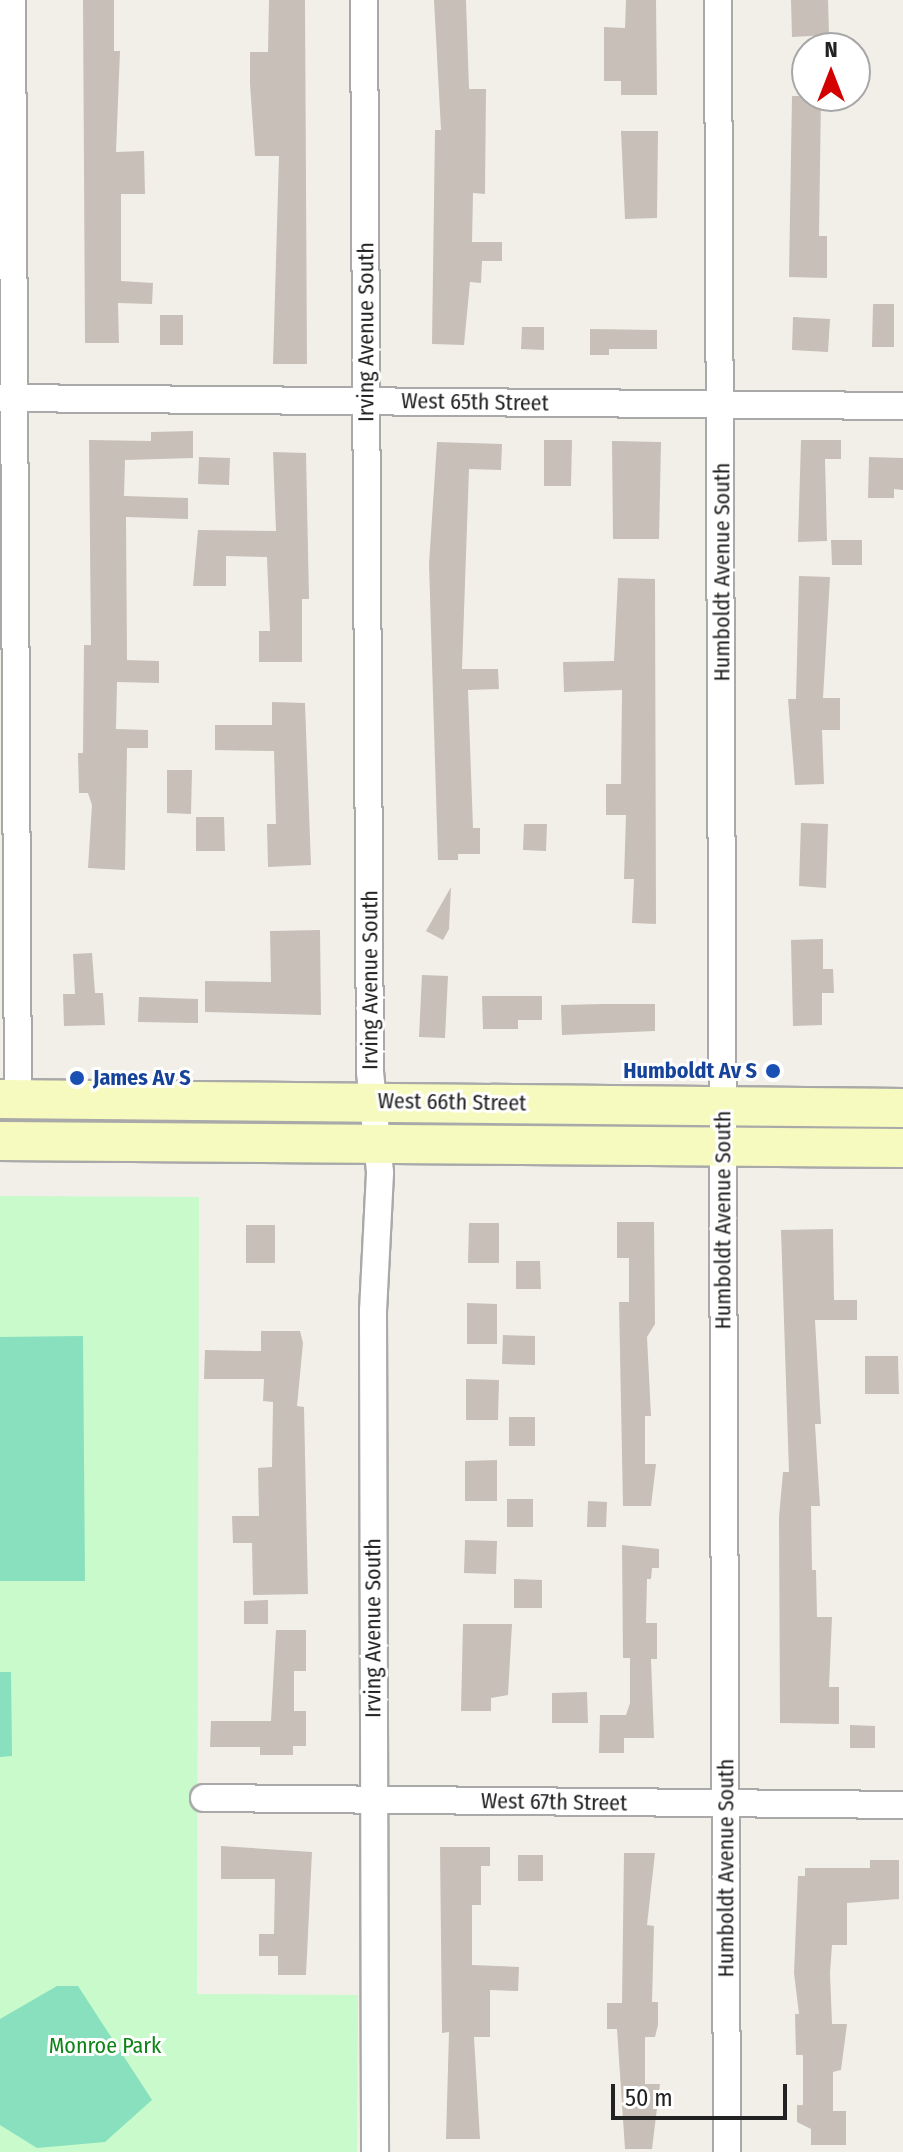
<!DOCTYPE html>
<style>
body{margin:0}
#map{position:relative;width:903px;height:2152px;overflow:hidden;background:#f2efe9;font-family:"Fira Sans Condensed",sans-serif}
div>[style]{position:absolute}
.park>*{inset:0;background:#c8facc}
.pitch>*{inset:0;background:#88e0be}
.building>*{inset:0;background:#c7bfb8}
.roads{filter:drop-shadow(2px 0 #a9a9a9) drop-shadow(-2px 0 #a9a9a9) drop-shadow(0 2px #a9a9a9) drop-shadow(0 -2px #a9a9a9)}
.minor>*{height:26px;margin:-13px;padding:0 13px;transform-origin:13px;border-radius:13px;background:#fff}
.secondary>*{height:38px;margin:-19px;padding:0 19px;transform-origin:19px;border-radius:19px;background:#f7fabf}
.dots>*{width:22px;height:22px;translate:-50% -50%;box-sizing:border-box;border:4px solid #fff;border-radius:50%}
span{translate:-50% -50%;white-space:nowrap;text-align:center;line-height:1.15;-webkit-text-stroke:6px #fff;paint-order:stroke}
.street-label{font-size:22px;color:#222}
.transit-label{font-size:22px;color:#164399;font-weight:700}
.right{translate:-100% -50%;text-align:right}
.left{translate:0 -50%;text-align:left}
.park-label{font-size:22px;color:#0c8416}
.north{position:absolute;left:791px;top:32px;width:80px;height:80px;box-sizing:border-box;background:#fff;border:2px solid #a7a7a7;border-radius:50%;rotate:0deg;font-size:22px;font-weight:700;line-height:32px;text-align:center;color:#222}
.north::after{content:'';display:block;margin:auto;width:28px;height:36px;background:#d40000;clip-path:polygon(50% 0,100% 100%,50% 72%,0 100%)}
.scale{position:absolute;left:611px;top:2084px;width:176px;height:36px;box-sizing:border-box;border:4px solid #222;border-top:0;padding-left:10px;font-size:24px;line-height:28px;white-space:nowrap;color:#222;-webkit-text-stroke:6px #fff;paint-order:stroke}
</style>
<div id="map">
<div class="park">
<div style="clip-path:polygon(0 1196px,199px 1197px,197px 1994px,358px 1995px,357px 2152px,0 2152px)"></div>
</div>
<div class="pitch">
<div style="clip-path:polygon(83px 1336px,85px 1581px,0 1581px,0 1337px)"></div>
<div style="clip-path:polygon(0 1672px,11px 1672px,12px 1756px,0 1757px)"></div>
<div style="clip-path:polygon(57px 1986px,78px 1986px,152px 2100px,105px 2142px,37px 2148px,0 2125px,0 2019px)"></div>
</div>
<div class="building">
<div style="clip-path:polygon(83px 0,114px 0,114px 51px,120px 51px,116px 152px,144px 151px,145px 194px,121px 194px,121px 281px,153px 283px,152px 304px,118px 303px,119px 343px,85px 343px)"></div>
<div style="clip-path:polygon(269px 0,305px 0,307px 364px,273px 364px,279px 156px,255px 156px,250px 84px,250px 52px,268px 52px)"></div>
<div style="clip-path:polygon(434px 0,466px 0,469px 89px,486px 89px,485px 194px,473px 193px,472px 242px,502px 242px,502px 261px,482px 261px,481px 283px,470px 282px,464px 345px,432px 344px,435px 130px,441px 130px)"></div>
<div style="clip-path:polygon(626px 0,656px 0,657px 95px,621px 95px,621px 81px,604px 81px,604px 27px,625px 28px)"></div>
<div style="clip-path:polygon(791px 0,828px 0,829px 35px,792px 37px)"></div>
<div style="clip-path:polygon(792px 96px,821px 96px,819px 236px,827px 236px,827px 278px,789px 277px)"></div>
<div style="clip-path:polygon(621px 131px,658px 131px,657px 218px,625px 219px)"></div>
<div style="clip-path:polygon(873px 304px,894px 304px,894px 347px,872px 347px)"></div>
<div style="clip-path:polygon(160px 315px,183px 315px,183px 345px,160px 345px)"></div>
<div style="clip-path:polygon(793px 317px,830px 319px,828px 352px,792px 350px)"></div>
<div style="clip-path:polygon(522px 327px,544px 327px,544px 350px,521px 349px)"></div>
<div style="clip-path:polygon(590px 329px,657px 330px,657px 349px,609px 349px,609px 355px,590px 355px)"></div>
<div style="clip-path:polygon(193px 431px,193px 458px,125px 460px,124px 496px,188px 498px,188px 519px,126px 517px,127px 660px,159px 661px,159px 683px,117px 682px,116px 729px,148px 730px,148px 748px,127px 748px,125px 870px,88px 868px,92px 805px,88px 793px,79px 793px,78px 753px,83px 753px,84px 645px,91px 645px,89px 440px,151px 441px,151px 432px)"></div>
<div style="clip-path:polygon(544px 440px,572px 440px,571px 486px,544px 486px)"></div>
<div style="clip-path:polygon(801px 440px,841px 440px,841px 459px,825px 459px,827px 541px,798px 542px)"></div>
<div style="clip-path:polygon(612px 441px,661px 442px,659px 539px,613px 539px)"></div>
<div style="clip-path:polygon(437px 442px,502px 444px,501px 470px,469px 469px,462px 669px,498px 669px,499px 689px,468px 690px,473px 828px,480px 828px,480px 854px,458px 854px,458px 860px,438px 860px,429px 564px)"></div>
<div style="clip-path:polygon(273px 452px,306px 453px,309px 599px,302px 599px,302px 662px,259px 662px,259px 631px,270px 631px,267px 557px,226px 556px,226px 586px,193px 586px,198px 530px,276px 531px)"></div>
<div style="clip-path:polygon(199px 457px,230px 458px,229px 485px,198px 484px)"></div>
<div style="clip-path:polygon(869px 457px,903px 458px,903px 490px,894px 489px,894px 498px,868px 498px)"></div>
<div style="clip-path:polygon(831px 540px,862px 540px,862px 565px,832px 565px)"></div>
<div style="clip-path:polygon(799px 576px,830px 577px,823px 698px,840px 698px,840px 730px,822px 730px,824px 784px,795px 785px,788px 699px,796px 699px)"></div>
<div style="clip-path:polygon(618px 578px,655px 579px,656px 924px,632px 923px,634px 879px,624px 879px,626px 815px,606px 815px,606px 784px,621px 784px,622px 690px,564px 692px,563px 662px,614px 661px)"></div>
<div style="clip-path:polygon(272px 702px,305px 703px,311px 865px,268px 867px,267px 824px,276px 824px,274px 751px,215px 750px,215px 725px,272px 725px)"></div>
<div style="clip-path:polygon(167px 770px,192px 770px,191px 814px,167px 813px)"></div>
<div style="clip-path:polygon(196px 817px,224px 817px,225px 851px,196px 851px)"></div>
<div style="clip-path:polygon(801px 823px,828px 824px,826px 888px,799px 886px)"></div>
<div style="clip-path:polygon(524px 824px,547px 824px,546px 851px,523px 850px)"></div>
<div style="clip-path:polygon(451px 887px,449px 929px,443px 940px,426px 931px)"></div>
<div style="clip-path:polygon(320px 930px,321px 1015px,205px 1012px,205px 981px,271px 982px,270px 931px)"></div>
<div style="clip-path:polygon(823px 939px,823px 969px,833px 969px,834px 993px,822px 993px,822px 1025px,793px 1026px,791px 940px)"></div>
<div style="clip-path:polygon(92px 953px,95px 993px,103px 993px,105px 1025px,64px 1026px,63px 994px,75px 994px,73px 954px)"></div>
<div style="clip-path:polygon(422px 975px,448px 976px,445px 1038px,419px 1037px)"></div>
<div style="clip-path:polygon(482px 996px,542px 996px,542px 1020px,518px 1020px,518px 1029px,483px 1029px)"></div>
<div style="clip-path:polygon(139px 997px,198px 999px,198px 1023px,138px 1022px)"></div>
<div style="clip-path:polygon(603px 1004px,655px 1004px,655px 1031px,562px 1035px,561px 1005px)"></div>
<div style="clip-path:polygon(617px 1222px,654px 1222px,655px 1324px,647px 1337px,651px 1416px,645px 1416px,645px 1464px,656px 1464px,651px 1506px,623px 1506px,619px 1302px,629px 1302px,629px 1258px,617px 1258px)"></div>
<div style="clip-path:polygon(469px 1223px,499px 1223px,499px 1263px,468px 1263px)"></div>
<div style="clip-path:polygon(246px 1225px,275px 1225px,275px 1263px,246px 1263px)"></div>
<div style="clip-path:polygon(833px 1229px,834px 1300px,857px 1300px,857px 1320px,815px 1320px,821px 1424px,815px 1424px,820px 1506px,811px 1506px,812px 1570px,816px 1570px,817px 1617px,832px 1617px,829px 1687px,839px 1687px,839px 1724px,780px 1723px,779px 1517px,783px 1472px,789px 1472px,781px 1230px)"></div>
<div style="clip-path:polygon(516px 1261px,540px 1261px,541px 1289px,516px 1289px)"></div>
<div style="clip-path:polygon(467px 1303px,497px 1304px,497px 1344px,467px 1344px)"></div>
<div style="clip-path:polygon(261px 1331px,300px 1331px,303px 1343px,297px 1406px,304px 1407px,308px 1594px,253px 1595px,252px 1543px,233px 1543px,232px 1516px,259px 1516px,258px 1468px,272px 1467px,273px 1402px,263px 1401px,264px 1379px,204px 1379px,205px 1350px,261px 1351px)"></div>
<div style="clip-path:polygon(503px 1335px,535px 1336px,535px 1365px,502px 1364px)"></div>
<div style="clip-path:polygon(865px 1356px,898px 1356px,899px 1394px,865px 1394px)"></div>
<div style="clip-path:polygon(466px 1379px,499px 1380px,498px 1420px,466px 1420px)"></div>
<div style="clip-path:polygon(509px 1417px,535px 1417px,535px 1446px,509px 1446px)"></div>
<div style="clip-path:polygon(497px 1460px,497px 1501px,465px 1501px,465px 1461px)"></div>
<div style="clip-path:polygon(507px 1499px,533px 1499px,533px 1527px,507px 1527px)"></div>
<div style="clip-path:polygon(588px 1501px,607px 1502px,606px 1527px,587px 1527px)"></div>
<div style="clip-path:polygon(465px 1540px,497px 1541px,496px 1574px,464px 1573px)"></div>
<div style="clip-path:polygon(622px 1545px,659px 1549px,659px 1568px,652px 1568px,651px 1579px,647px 1579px,646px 1623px,657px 1623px,657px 1659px,651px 1659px,654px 1738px,624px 1738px,624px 1753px,599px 1753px,600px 1715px,626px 1715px,630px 1703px,630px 1658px,623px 1658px)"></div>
<div style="clip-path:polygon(514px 1579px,542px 1580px,542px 1608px,514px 1608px)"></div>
<div style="clip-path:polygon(268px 1600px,268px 1624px,244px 1624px,244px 1601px)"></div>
<div style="clip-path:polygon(463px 1624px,512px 1624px,508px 1695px,491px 1698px,491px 1711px,461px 1711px)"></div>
<div style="clip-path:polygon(276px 1630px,306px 1630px,306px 1671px,294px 1671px,294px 1711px,306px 1711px,306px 1746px,293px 1746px,293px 1755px,260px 1755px,260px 1747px,210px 1747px,211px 1721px,271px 1721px)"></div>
<div style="clip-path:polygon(587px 1692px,588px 1723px,552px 1723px,552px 1693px)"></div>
<div style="clip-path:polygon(850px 1725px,875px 1726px,875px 1748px,850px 1748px)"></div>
<div style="clip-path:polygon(221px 1846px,312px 1852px,306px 1975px,278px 1975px,278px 1956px,259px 1956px,259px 1934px,274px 1934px,275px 1879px,221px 1879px)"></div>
<div style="clip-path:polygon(440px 1847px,490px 1847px,490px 1866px,481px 1866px,481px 1905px,472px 1905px,472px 1965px,519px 1967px,518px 1991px,490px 1990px,490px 2037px,474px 2037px,480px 2139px,446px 2139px,449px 2032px,442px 2033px)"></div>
<div style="clip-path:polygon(624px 1853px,655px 1853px,647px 1925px,654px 1926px,652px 2002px,658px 2002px,658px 2025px,655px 2037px,645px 2037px,645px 2084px,660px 2084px,652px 2149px,625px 2149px,617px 2029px,607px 2029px,607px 2003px,622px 2003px)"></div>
<div style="clip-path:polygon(518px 1855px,543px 1855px,543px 1881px,518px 1881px)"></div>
<div style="clip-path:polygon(870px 1860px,899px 1860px,899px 1899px,847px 1903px,847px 1945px,832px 1945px,830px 1973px,832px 2024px,847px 2024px,841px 2070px,833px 2072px,833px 2111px,846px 2111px,846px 2145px,811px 2145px,811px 2129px,797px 2122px,797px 2105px,803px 2105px,803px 2055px,796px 2055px,795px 2014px,799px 2014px,794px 1973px,798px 1876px,805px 1876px,805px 1868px,870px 1868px)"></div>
</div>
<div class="roads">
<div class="minor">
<div style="left:12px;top:0;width:1099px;rotate:89.69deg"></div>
<div style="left:364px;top:0;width:1072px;rotate:89.68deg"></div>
<div style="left:370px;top:1072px;width:101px;rotate:84.3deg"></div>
<div style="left:380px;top:1173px;width:138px;rotate:92.9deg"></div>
<div style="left:373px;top:1311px;width:841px;rotate:89.86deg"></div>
<div style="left:718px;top:0;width:2152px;rotate:89.76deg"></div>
<div style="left:0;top:398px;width:903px;rotate:0.51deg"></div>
<div style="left:204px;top:1798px;width:699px;rotate:0.57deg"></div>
</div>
<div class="secondary">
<div style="left:0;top:1099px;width:903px;rotate:0.57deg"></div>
<div style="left:0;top:1141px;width:903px;rotate:0.44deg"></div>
</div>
</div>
<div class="dots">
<div style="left:773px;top:1071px;background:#1a4fb4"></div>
<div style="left:77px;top:1078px;background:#1a4fb4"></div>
</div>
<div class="street-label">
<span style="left:366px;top:332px;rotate:-90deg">Irving Avenue South</span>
<span style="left:475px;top:402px;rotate:1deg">West 65th Street</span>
<span style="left:722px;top:572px;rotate:-90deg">Humboldt Avenue South</span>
<span style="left:370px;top:980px;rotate:-90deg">Irving Avenue South</span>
<span style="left:452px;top:1102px;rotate:1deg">West 66th Street</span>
<span style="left:723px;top:1220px;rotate:-90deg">Humboldt Avenue South</span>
<span style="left:373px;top:1628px;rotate:-90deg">Irving Avenue South</span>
<span style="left:554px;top:1802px;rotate:1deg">West 67th Street</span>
<span style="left:726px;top:1868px;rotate:-90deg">Humboldt Avenue South</span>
</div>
<div class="transit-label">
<span class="right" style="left:757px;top:1071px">Humboldt Av S</span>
<span class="left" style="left:93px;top:1078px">James Av S</span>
</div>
<div class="park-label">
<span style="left:105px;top:2046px">Monroe Park</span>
</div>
<div class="north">N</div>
<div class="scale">50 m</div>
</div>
